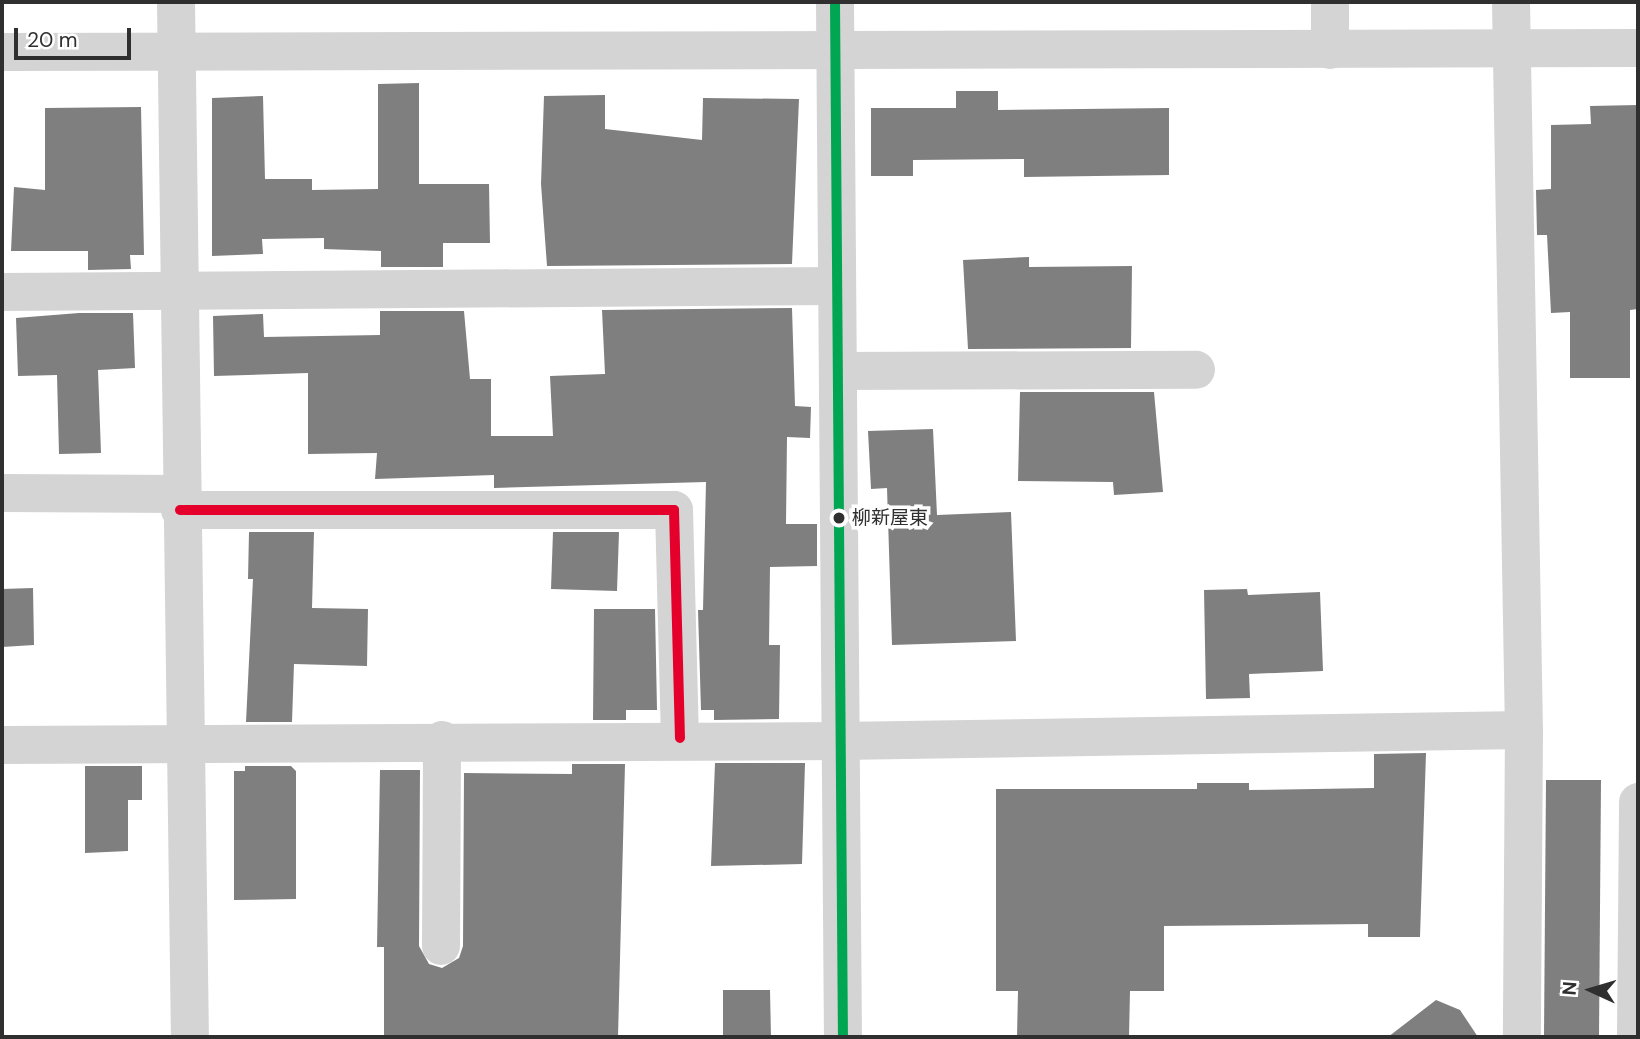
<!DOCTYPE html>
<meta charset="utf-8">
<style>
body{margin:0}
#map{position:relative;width:1640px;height:1039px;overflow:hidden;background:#fff;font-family:"DM Sans","Noto Sans JP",sans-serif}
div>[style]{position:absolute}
.building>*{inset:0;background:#7f7f7f}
.minor>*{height:38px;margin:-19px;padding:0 19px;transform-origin:19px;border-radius:19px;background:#d4d4d4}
.bus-1>*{height:10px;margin:-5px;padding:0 5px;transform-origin:5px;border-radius:5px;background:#00a651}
.bus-2>*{height:10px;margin:-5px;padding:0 5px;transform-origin:5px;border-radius:5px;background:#e4002b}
.dots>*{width:19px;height:19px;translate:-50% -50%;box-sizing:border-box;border:4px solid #fff;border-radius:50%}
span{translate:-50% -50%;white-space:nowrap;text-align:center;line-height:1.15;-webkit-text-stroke:7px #fff;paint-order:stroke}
.bus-label{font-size:19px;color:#2f2f2f}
.left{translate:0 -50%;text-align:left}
.frame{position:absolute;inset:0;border:4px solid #2f2f2f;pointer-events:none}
.north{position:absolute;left:1556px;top:955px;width:70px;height:70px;-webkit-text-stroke:5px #fff;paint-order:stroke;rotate:274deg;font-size:19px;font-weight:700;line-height:28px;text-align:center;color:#2f2f2f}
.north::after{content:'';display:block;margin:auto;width:24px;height:32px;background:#2f2f2f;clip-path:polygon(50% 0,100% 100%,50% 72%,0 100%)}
.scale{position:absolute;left:14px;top:28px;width:117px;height:32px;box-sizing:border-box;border:4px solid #2f2f2f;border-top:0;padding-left:9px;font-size:21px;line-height:24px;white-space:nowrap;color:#2f2f2f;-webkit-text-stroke:5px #fff;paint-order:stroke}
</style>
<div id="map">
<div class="building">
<div style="clip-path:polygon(419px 83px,419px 184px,489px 184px,490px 243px,443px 243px,443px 267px,381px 267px,381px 251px,324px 249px,324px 238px,262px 239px,263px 254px,212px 256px,212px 98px,263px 96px,265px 179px,312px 179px,312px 190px,378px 189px,378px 84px)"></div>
<div style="clip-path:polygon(956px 91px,998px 91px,998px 110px,1169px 108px,1169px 175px,1024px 177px,1024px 159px,913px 160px,913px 176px,871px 176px,871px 108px,956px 108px)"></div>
<div style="clip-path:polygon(605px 95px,605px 129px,702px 140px,703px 98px,799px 99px,792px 264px,547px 266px,541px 184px,544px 96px)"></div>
<div style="clip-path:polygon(1638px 105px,1638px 309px,1630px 310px,1630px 378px,1570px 378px,1570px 312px,1551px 313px,1547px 235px,1537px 235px,1536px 190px,1551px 189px,1551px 125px,1591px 124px,1590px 106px)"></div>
<div style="clip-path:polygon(141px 107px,144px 255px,130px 255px,131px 269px,88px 270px,88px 251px,11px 251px,14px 187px,45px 190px,45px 108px)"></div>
<div style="clip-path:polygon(1029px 257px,1029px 267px,1132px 266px,1131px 348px,968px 349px,963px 260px)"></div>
<div style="clip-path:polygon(792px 308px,795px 406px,811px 407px,810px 438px,787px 437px,786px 524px,817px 524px,817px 566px,770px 567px,769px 645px,780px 645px,779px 719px,714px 720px,714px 710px,701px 710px,698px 610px,703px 610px,706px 482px,494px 488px,494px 475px,375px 479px,377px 453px,308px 454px,308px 373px,214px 376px,213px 316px,263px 314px,264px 337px,380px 335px,380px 311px,464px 311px,470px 379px,491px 379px,491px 436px,553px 436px,550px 376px,605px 374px,602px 310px)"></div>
<div style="clip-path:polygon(79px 313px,133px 313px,135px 368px,98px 370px,101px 453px,59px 454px,57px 375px,18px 376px,16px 318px)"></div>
<div style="clip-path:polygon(1020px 392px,1154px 392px,1163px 492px,1114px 495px,1113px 482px,1018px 481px)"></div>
<div style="clip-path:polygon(933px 429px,937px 515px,1011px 512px,1016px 641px,892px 645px,887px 488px,871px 489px,868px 431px)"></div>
<div style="clip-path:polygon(249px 532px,314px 532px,312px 608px,368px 609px,367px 666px,294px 664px,292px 722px,246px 722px,253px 579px,248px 579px)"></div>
<div style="clip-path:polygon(553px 532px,619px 532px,617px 591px,551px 589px)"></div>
<div style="clip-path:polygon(33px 588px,34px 645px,2px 647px,2px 589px)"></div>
<div style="clip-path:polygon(1247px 589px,1248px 595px,1320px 592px,1323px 671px,1249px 674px,1250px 698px,1206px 699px,1204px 590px)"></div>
<div style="clip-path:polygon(594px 609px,655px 609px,657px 710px,626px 710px,626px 720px,593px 720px)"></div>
<div style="clip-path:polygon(1426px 753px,1420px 937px,1368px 937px,1368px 924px,1164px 926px,1164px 991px,1130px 991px,1129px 1037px,1017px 1037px,1018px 991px,996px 991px,996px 789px,1197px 789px,1197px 783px,1249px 783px,1249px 790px,1374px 788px,1374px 754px)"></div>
<div style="clip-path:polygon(715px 763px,805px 763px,802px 864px,711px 866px)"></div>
<div style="clip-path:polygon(572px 764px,625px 764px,618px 1037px,384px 1037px,384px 947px,377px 947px,380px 770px,420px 770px,419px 946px,429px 964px,442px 968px,459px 958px,463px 946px,464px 773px,572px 774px)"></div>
<div style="clip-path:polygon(85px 766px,142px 766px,142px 800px,128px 800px,128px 851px,85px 853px)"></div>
<div style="clip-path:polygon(245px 766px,291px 766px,296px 771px,296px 899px,234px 900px,234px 771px,245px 771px)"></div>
<div style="clip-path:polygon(1546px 780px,1601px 780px,1599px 1037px,1544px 1037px)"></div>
<div style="clip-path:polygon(723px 990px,770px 990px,771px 1037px,723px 1037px)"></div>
<div style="clip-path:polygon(1436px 1000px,1460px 1010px,1478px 1037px,1388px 1037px)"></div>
</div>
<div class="minor">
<div style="left:176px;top:2px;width:1035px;rotate:89.23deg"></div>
<div style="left:835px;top:2px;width:1035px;rotate:89.56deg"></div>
<div style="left:1330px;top:2px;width:48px;rotate:90deg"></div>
<div style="left:1511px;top:2px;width:728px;rotate:88.98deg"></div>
<div style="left:1524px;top:730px;width:307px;rotate:90.4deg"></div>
<div style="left:2px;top:52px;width:1636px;rotate:-0.14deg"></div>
<div style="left:2px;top:292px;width:835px;rotate:-0.41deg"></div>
<div style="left:838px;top:371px;width:358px;rotate:-0.2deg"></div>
<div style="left:2px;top:493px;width:179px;rotate:0.3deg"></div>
<div style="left:180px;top:510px;width:494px"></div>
<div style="left:674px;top:510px;width:228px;rotate:88.5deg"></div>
<div style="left:2px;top:745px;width:838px;rotate:-0.27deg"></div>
<div style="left:840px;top:741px;width:684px;rotate:-0.92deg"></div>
<div style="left:441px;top:946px;width:206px;rotate:-89.7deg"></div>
<div style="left:1636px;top:1037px;width:235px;rotate:-89.5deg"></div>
</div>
<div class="bus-1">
<div style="left:835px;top:2px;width:1035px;rotate:89.56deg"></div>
</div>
<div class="bus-2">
<div style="left:180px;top:510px;width:494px"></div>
<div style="left:674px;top:510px;width:228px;rotate:88.5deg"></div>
</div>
<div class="dots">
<div style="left:839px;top:518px;background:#2f2f2f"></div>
</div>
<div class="bus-label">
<span class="left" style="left:852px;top:518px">柳新屋東</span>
</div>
<div class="frame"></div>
<div class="north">N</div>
<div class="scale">20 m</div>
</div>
